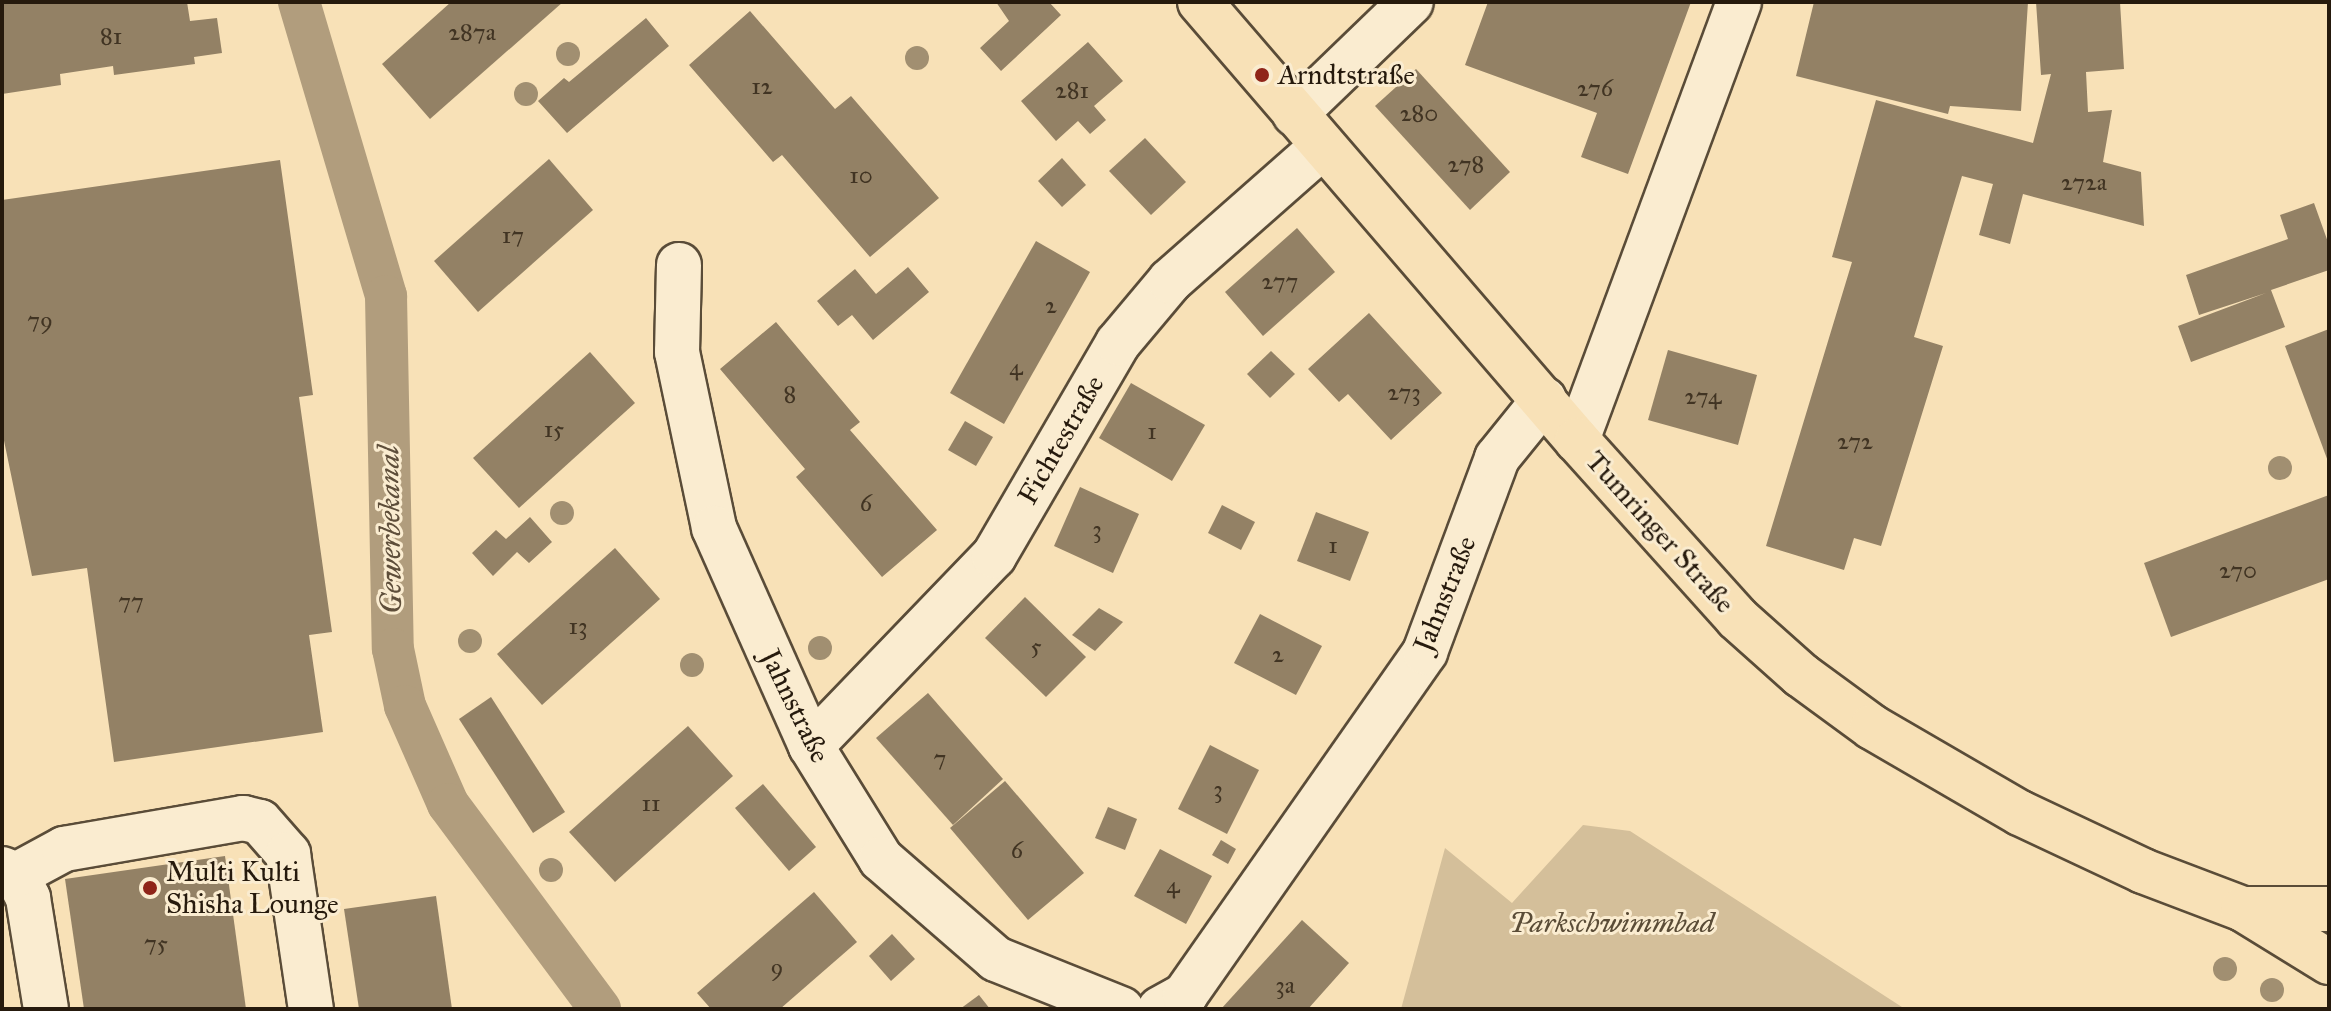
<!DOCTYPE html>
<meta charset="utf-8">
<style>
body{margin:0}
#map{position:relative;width:2331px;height:1011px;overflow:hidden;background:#f8e1b7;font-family:"IM FELL Great Primer",serif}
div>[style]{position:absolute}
.green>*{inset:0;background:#d4bf9a}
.canal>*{height:42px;margin:-21px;padding:0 21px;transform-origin:21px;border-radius:21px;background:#b19d7d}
.building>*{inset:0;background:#938165}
.roads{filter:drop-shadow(2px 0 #5a4c38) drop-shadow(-2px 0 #5a4c38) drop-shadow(0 2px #5a4c38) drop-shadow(0 -2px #5a4c38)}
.minor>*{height:44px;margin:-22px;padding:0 22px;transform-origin:22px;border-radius:22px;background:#faecd0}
.major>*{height:44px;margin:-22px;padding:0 22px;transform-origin:22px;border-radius:22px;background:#f8e1b7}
.trees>*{width:24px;height:24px;margin:-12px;border-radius:50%;background:#a18f71}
.dots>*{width:22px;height:22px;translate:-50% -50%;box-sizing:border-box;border:4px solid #faecd0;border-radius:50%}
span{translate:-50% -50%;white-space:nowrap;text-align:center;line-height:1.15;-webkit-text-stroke:6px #faecd0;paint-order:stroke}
.number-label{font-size:24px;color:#413423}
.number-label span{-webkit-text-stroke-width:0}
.poi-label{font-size:28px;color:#261a0d}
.left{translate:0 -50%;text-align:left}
.street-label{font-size:28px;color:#261a0d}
.park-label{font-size:28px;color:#5a4c37;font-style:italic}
.water-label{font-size:30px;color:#5e4e3a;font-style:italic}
.frame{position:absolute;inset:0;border:4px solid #261a0d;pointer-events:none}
</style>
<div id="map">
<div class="green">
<div style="clip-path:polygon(1583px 825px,1630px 831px,1905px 1009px,1401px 1009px,1445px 848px,1512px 903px)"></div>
</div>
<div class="canal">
<div style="left:299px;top:2px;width:307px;rotate:73.5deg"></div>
<div style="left:386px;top:296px;width:353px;rotate:88.9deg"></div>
<div style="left:393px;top:649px;width:58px;rotate:78.1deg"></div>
<div style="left:405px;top:706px;width:107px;rotate:66.3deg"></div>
<div style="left:448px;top:804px;width:255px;rotate:53.4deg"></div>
</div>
<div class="building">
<div style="clip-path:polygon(2px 2px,187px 2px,190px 21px,217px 18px,222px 53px,194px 57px,195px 64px,114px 75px,113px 66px,60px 74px,61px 85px,2px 94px)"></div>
<div style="clip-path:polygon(451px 2px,563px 2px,430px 119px,382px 64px)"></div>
<div style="clip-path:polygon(996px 2px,1049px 2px,1061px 15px,1001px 71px,980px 48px,1009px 21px)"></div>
<div style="clip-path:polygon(1488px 2px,1691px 2px,1628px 174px,1581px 157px,1597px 113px,1465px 65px)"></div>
<div style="clip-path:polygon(1814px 2px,2028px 2px,2021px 111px,1950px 106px,1948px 114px,1796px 76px)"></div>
<div style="clip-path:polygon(2036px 2px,2120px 2px,2124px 69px,2086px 72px,2088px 112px,2112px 110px,2103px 162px,2141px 172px,2144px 226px,2023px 194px,2010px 244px,1979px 235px,1993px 184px,1962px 176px,1914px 337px,1943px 346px,1881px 546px,1854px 538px,1844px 570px,1766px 546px,1852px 262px,1832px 257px,1876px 100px,2033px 143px,2051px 74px,2041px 75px)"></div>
<div style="clip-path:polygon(750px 11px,835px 109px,851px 96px,939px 198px,870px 257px,782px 155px,773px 162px,689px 65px)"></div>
<div style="clip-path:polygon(646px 18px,669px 46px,567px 133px,538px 101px,564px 78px,569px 82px)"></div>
<div style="clip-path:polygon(1088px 42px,1123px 81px,1094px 106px,1106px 120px,1090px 134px,1078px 121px,1056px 141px,1021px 101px)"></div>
<div style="clip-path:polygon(1416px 69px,1510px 172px,1470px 210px,1375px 106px)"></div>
<div style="clip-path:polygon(1145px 138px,1186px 182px,1151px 215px,1109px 171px)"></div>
<div style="clip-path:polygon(1062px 158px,1086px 185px,1062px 207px,1038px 181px)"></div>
<div style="clip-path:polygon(549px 159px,593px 210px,478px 312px,434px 261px)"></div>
<div style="clip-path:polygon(280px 160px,313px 395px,299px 397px,332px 632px,309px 635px,323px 732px,114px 762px,87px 568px,32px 576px,2px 431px,2px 200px)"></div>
<div style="clip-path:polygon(2314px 203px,2329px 245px,2329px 270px,2271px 290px,2285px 327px,2191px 362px,2178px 326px,2266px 293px,2199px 315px,2186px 275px,2288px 239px,2280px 215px)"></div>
<div style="clip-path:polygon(1297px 228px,1335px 272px,1263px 336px,1225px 292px)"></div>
<div style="clip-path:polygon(1036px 241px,1090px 272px,1004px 424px,950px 393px)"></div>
<div style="clip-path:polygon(908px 267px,929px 292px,873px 340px,852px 315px,838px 326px,817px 301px,855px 269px,876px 294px)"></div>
<div style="clip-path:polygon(1369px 313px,1442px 393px,1391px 440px,1348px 394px,1339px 402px,1308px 369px)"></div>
<div style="clip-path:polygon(776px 322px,860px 422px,850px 430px,937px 530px,882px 577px,796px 477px,805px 469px,720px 369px)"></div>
<div style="clip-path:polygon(2329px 329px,2329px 464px,2285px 346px)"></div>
<div style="clip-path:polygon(1668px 350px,1757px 375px,1738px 445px,1648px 420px)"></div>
<div style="clip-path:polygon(1271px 351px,1295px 374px,1270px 398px,1247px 374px)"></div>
<div style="clip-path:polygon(590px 352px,635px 403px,519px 508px,473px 458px)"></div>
<div style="clip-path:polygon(1131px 383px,1205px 425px,1172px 481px,1099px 438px)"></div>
<div style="clip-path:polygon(965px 421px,993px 437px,976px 466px,948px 450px)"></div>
<div style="clip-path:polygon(1080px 487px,1139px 514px,1113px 573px,1054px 546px)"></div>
<div style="clip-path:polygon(2329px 495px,2329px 579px,2171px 637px,2144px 563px)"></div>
<div style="clip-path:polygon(1222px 505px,1255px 522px,1241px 550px,1208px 533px)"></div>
<div style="clip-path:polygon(1316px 512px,1369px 532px,1350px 581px,1297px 561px)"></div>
<div style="clip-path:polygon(530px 517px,552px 542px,529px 563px,517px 552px,493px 576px,472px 553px,496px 530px,506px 539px)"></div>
<div style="clip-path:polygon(615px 548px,660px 599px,542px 705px,497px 654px)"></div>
<div style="clip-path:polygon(1025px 597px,1086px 657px,1046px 697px,985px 638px)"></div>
<div style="clip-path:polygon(1099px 608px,1123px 622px,1095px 651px,1072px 635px)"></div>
<div style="clip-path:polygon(1260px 614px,1322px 646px,1296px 695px,1234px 663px)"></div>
<div style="clip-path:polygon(928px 693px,1003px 779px,953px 825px,876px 738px)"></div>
<div style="clip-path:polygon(491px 697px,565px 812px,533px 833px,459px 719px)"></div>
<div style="clip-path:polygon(688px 726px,733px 776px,615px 882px,569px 832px)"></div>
<div style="clip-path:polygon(1210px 745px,1259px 770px,1227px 834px,1178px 809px)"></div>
<div style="clip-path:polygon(1005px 781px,1084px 873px,1028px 920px,950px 828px)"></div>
<div style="clip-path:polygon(763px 784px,816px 847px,789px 871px,735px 808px)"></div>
<div style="clip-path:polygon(1108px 807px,1137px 819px,1125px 850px,1095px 838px)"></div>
<div style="clip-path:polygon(1221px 840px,1236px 849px,1228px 864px,1212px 855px)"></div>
<div style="clip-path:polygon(1160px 849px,1212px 876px,1186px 924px,1134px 896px)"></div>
<div style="clip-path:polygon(225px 856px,246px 1009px,84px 1009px,65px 879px)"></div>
<div style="clip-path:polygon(814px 892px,857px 942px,780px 1009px,711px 1009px,697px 993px)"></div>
<div style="clip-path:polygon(436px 896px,452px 1009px,359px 1009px,344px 909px)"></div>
<div style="clip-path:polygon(1302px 920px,1349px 963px,1308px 1009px,1221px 1009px)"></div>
<div style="clip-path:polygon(892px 934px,915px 959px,891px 981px,869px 956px)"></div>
<div style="clip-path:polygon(979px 995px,990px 1009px,960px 1009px)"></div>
</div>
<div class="roads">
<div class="minor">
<div style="left:1295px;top:114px;width:161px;rotate:-44deg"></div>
<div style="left:679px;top:265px;width:87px;rotate:91.3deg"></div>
<div style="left:677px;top:352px;width:180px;rotate:78.1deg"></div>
<div style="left:714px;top:528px;width:239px;rotate:66deg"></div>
<div style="left:811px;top:746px;width:133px;rotate:58.2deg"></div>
<div style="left:881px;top:859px;width:152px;rotate:41deg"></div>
<div style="left:996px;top:959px;width:135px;rotate:21.8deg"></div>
<div style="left:1577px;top:440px;width:467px;rotate:-69.7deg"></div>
<div style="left:811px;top:746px;width:264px;rotate:-46.1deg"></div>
<div style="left:994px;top:556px;width:246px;rotate:-59.8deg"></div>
<div style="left:1118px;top:343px;width:81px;rotate:-50deg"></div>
<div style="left:1170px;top:281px;width:204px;rotate:-41.4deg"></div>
<div style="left:2px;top:869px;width:15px;rotate:23deg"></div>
<div style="left:16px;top:875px;width:26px;rotate:62deg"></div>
<div style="left:28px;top:898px;width:112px;rotate:80.8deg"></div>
<div style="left:16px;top:875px;width:55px;rotate:-28.4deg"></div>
<div style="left:64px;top:849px;width:182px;rotate:-9.8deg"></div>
<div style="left:243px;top:818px;width:17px;rotate:13deg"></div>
<div style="left:260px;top:822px;width:43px;rotate:48.8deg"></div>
<div style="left:288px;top:854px;width:157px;rotate:81.6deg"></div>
<div style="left:1160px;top:1009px;width:29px;rotate:-29deg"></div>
<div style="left:1185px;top:995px;width:419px;rotate:-55deg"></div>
<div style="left:1425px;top:652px;width:207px;rotate:-69.6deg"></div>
<div style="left:1497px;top:458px;width:75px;rotate:-51deg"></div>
</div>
<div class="major">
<div style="left:1200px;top:2px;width:578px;rotate:49.28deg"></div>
<div style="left:1577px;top:440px;width:239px;rotate:48deg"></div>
<div style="left:1737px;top:618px;width:86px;rotate:41.7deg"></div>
<div style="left:1801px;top:675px;width:88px;rotate:36.2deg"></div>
<div style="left:1872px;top:727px;width:171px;rotate:30.2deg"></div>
<div style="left:2020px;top:813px;width:136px;rotate:25.2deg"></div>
<div style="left:2143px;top:871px;width:107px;rotate:20.8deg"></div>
<div style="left:2243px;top:909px;width:101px;rotate:31.6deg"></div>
<div style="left:2243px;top:909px;width:86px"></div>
</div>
</div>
<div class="trees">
<div style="left:568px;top:54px"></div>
<div style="left:917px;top:58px"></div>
<div style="left:526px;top:94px"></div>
<div style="left:2280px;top:468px"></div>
<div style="left:562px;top:513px"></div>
<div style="left:470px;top:641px"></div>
<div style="left:820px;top:648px"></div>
<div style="left:692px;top:665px"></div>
<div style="left:551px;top:870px"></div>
<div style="left:2225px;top:969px"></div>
<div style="left:2272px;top:990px"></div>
</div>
<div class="dots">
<div style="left:1262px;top:75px;background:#8f2418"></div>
<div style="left:150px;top:888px;background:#8f2418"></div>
</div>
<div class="number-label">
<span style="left:472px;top:33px">287a</span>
<span style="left:111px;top:37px">81</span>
<span style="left:762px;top:87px">12</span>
<span style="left:1595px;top:89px">276</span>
<span style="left:1072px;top:91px">281</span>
<span style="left:1419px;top:114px">280</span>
<span style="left:1466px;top:165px">278</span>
<span style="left:861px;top:176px">10</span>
<span style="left:2084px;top:183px">272a</span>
<span style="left:513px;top:236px">17</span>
<span style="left:1280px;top:282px">277</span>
<span style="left:1051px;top:306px">2</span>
<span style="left:40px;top:321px">79</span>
<span style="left:1016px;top:368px">4</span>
<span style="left:1404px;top:393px">273</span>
<span style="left:790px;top:395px">8</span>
<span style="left:1703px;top:397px">274</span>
<span style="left:554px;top:430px">15</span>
<span style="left:1152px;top:432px">1</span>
<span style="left:1855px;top:442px">272</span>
<span style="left:866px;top:504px">6</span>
<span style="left:1097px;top:530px">3</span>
<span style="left:1333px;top:546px">1</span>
<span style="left:2238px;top:571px">270</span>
<span style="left:131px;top:602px">77</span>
<span style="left:578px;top:627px">13</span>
<span style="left:1036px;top:647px">5</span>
<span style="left:1278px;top:655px">2</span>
<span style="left:940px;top:759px">7</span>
<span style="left:1218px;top:790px">3</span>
<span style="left:651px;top:804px">11</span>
<span style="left:1017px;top:851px">6</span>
<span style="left:1173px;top:886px">4</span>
<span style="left:156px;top:944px">75</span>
<span style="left:777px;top:968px">9</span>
<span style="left:1285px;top:986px">3a</span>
</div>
<div class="poi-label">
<span class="left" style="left:1278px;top:75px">Arndtstraße</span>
<span class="left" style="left:166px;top:888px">Multi Kulti<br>Shisha Lounge</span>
</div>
<div class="street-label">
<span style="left:1061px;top:440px;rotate:-60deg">Fichtestraße</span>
<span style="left:1660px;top:532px;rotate:48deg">Tumringer Straße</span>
<span style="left:1445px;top:594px;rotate:-68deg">Jahnstraße</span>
<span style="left:795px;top:706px;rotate:64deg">Jahnstraße</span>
</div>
<div class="park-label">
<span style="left:1612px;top:923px">Parkschwimmbad</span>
</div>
<div class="water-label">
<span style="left:390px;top:530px;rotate:-91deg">Gewerbekanal</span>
</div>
<div class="frame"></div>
</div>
